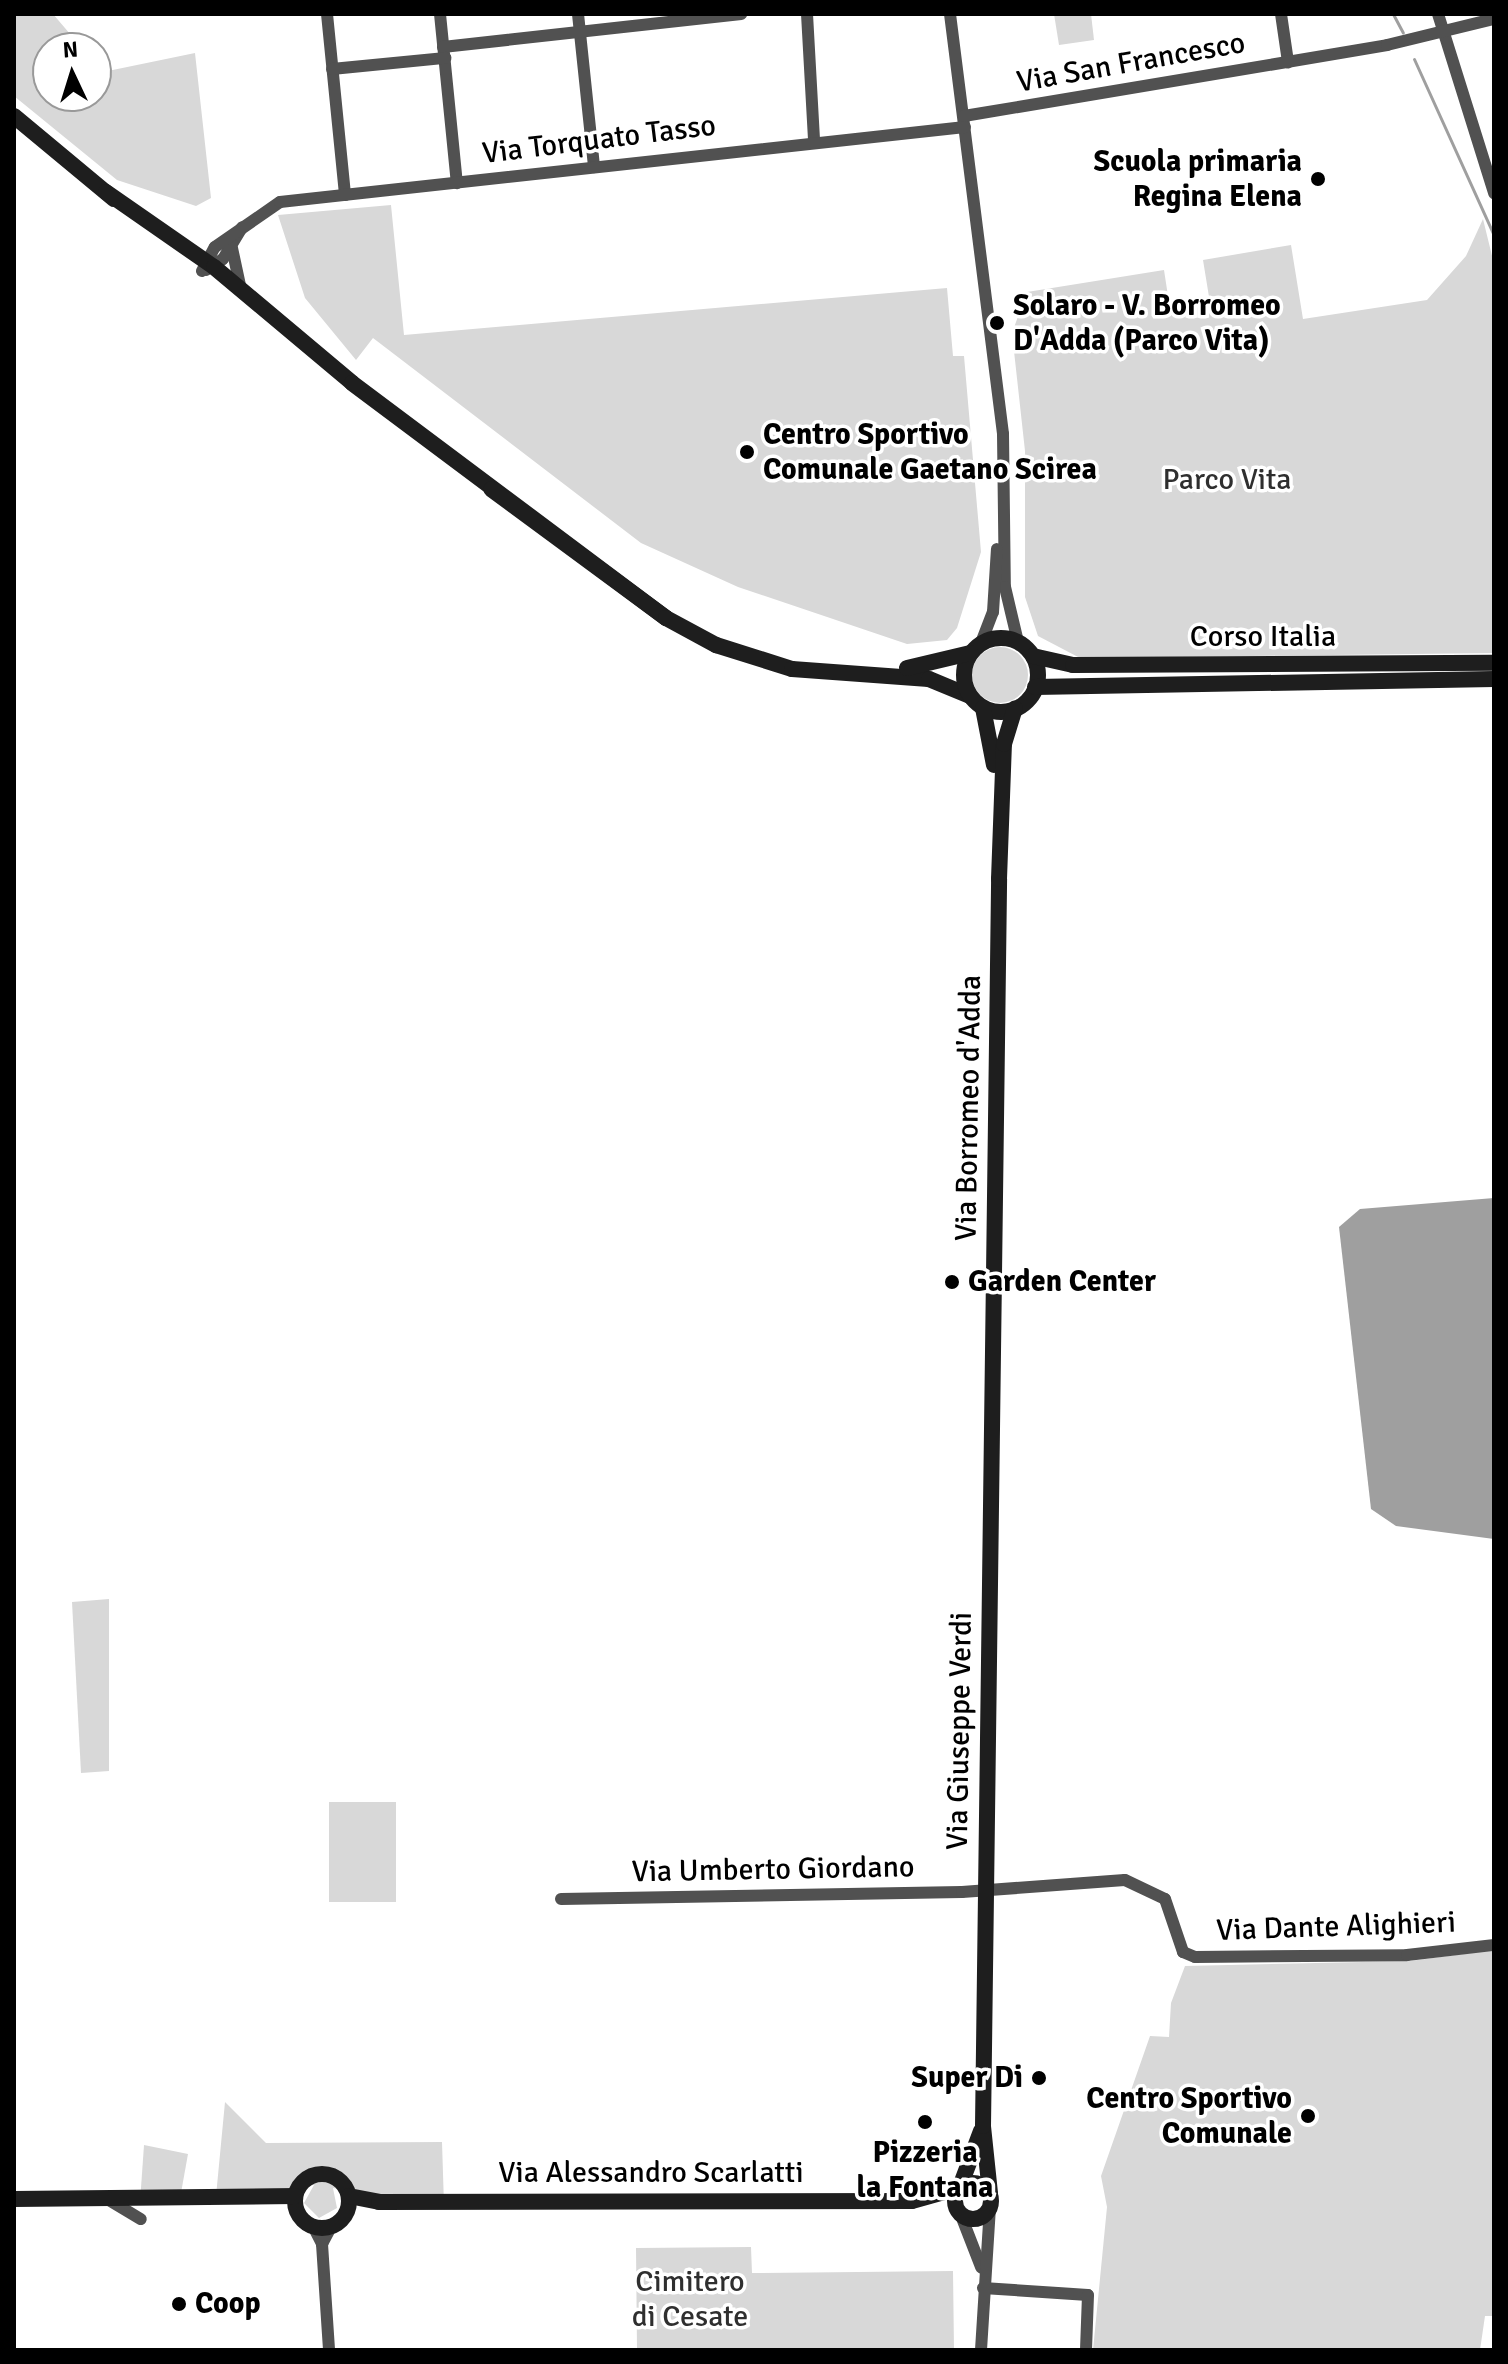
<!DOCTYPE html>
<style>
body{margin:0}
#map{position:relative;width:1508px;height:2364px;overflow:hidden;background:#fff;font-family:Signika,sans-serif}
div>[style]{position:absolute}
.green>*{inset:0;background:#d8d8d8}
.round{border-radius:50%}
.water>*{inset:0;background:#9f9f9f}
.stream>*{height:3px;margin:-1.5px;padding:0 1.5px;transform-origin:1.5px;border-radius:1.5px;background:#9f9f9f}
.street>*{height:12px;margin:-6px;padding:0 6px;transform-origin:6px;border-radius:6px;background:#515151}
.secondary>*{height:16px;margin:-8px;padding:0 8px;transform-origin:8px;border-radius:8px;background:#1e1e1e}
.secondary>.ring{margin:-8px;padding:0;box-sizing:content-box;background:none;border:16px solid #1e1e1e;border-radius:50%}
.dots>*{width:22px;height:22px;translate:-50% -50%;box-sizing:border-box;border:4px solid #fff;border-radius:50%}
span{translate:-50% -50%;white-space:nowrap;text-align:center;line-height:1.15;-webkit-text-stroke:7px #fff;paint-order:stroke}
.street-label{font-size:30px;color:#000}
.poi-label{font-size:30px;color:#000;font-weight:700}
.right{translate:-100% -50%;text-align:right}
.left{translate:0 -50%;text-align:left}
.park-label{font-size:30px;color:#2f2f2f}
.frame{position:absolute;inset:0;border:16px solid #000;pointer-events:none}
.north{position:absolute;left:32px;top:32px;width:80px;height:80px;box-sizing:border-box;background:#fff;border:2px solid #999;border-radius:50%;rotate:356deg;font-size:22px;font-weight:700;line-height:32px;text-align:center;color:#000}
.north::after{content:'';display:block;margin:auto;width:28px;height:36px;background:#000;clip-path:polygon(50% 0,100% 100%,50% 72%,0 100%)}
</style>
<div id="map">
<div class="green">
<div style="clip-path:polygon(14px 14px,53px 14px,82px 48px,48px 48px,48px 96px,96px 96px,96px 65px,103px 72px,195px 53px,211px 198px,196px 206px,117px 180px,14px 96px)"></div>
<div style="clip-path:polygon(1054px 14px,1091px 14px,1094px 40px,1059px 45px)"></div>
<div style="clip-path:polygon(391px 205px,404px 335px,947px 288px,953px 356px,964px 356px,981px 552px,957px 628px,947px 640px,907px 644px,738px 587px,641px 543px,373px 338px,356px 360px,305px 298px,278px 215px)"></div>
<div style="clip-path:polygon(1483px 219px,1494px 264px,1494px 653px,1080px 658px,1038px 636px,1025px 597px,1025px 451px,1012px 333px,1027px 292px,1164px 270px,1170px 309px,1210px 303px,1203px 260px,1291px 245px,1303px 319px,1427px 300px,1466px 256px)"></div>
<div class="round" style="left:972px;top:647px;width:56px;height:56px"></div>
<div style="clip-path:polygon(109px 1599px,109px 1771px,81px 1773px,72px 1602px)"></div>
<div style="clip-path:polygon(329px 1802px,396px 1802px,396px 1902px,329px 1902px)"></div>
<div style="clip-path:polygon(1494px 1950px,1494px 2316px,1485px 2316px,1480px 2350px,1093px 2350px,1107px 2207px,1101px 2176px,1150px 2036px,1169px 2037px,1171px 2003px,1185px 1966px,1410px 1961px)"></div>
<div style="clip-path:polygon(225px 2102px,266px 2143px,442px 2142px,444px 2205px,333px 2188px,337px 2208px,319px 2218px,304px 2203px,314px 2185px,216px 2196px)"></div>
<div style="clip-path:polygon(144px 2145px,188px 2154px,179px 2204px,140px 2202px)"></div>
<div style="clip-path:polygon(751px 2247px,752px 2273px,953px 2271px,954px 2350px,637px 2350px,636px 2248px)"></div>
</div>
<div class="water">
<div style="clip-path:polygon(1494px 1198px,1494px 1539px,1396px 1526px,1371px 1509px,1339px 1227px,1360px 1209px)"></div>
</div>
<div class="stream">
<div style="left:1393px;top:14px;width:21px;rotate:62deg"></div>
<div style="left:1414px;top:59px;width:193px;rotate:65.6deg"></div>
</div>
<div class="street">
<div style="left:327px;top:14px;width:182px;rotate:84.3deg"></div>
<div style="left:440px;top:14px;width:170px;rotate:84.3deg"></div>
<div style="left:578px;top:14px;width:154px;rotate:84deg"></div>
<div style="left:807px;top:14px;width:127px;rotate:86.8deg"></div>
<div style="left:950px;top:14px;width:423px;rotate:82.8deg"></div>
<div style="left:1003px;top:434px;width:153px;rotate:89.3deg"></div>
<div style="left:1005px;top:587px;width:57px;rotate:76.7deg"></div>
<div style="left:1281px;top:14px;width:49px;rotate:81.7deg"></div>
<div style="left:1438px;top:14px;width:188px;rotate:72.6deg"></div>
<div style="left:443px;top:47px;width:300px;rotate:-6.3deg"></div>
<div style="left:332px;top:69px;width:114px;rotate:-5.6deg"></div>
<div style="left:964px;top:116px;width:429px;rotate:-9.5deg"></div>
<div style="left:1387px;top:45px;width:110px;rotate:-13.7deg"></div>
<div style="left:232px;top:248px;width:43px;rotate:77.9deg"></div>
<div style="left:206px;top:270px;width:20px;rotate:-33deg"></div>
<div style="left:223px;top:259px;width:37px;rotate:-59deg"></div>
<div style="left:202px;top:271px;width:27px;rotate:-62deg"></div>
<div style="left:215px;top:247px;width:79px;rotate:-34.7deg"></div>
<div style="left:280px;top:202px;width:689px;rotate:-6.25deg"></div>
<div style="left:981px;top:643px;width:33px;rotate:-69deg"></div>
<div style="left:993px;top:612px;width:63px;rotate:-86.4deg"></div>
<div style="left:561px;top:1899px;width:401px;rotate:-1deg"></div>
<div style="left:962px;top:1892px;width:163px;rotate:-4.2deg"></div>
<div style="left:1125px;top:1880px;width:44px;rotate:25.4deg"></div>
<div style="left:1165px;top:1899px;width:56px;rotate:71.2deg"></div>
<div style="left:1183px;top:1952px;width:13px;rotate:23deg"></div>
<div style="left:1195px;top:1957px;width:212px;rotate:-0.5deg"></div>
<div style="left:1407px;top:1955px;width:88px;rotate:-6.6deg"></div>
<div style="left:109px;top:2200px;width:37px;rotate:31deg"></div>
<div style="left:962px;top:2218px;width:53px;rotate:68.8deg"></div>
<div style="left:314px;top:2228px;width:18px;rotate:63deg"></div>
<div style="left:322px;top:2244px;width:106px;rotate:86.2deg"></div>
<div style="left:322px;top:2244px;width:19px;rotate:-62deg"></div>
<div style="left:983px;top:2288px;width:105px;rotate:3.8deg"></div>
<div style="left:1088px;top:2295px;width:55px;rotate:92.1deg"></div>
<div style="left:981px;top:2350px;width:144px;rotate:-86.4deg"></div>
</div>
<div class="secondary">
<div style="left:14px;top:116px;width:130px;rotate:39.7deg"></div>
<div style="left:106px;top:192px;width:131px;rotate:34.8deg"></div>
<div style="left:214px;top:267px;width:180px;rotate:40deg"></div>
<div style="left:352px;top:383px;width:392px;rotate:36.8deg"></div>
<div style="left:666px;top:618px;width:217px;rotate:-143.6deg"></div>
<div style="left:666px;top:618px;width:57px;rotate:28.4deg"></div>
<div style="left:716px;top:645px;width:80px;rotate:17.5deg"></div>
<div style="left:792px;top:669px;width:137px;rotate:4.2deg"></div>
<div style="left:929px;top:679px;width:44px;rotate:22.5deg"></div>
<div class="ring" style="left:964px;top:638px;width:58px;height:58px"></div>
<div style="left:1033px;top:656px;width:41px;rotate:12.7deg"></div>
<div style="left:1073px;top:665px;width:421px;rotate:-0.3deg"></div>
<div style="left:907px;top:668px;width:65px;rotate:-13.4deg"></div>
<div style="left:1035px;top:687px;width:459px;rotate:-1deg"></div>
<div style="left:983px;top:708px;width:58px;rotate:79.1deg"></div>
<div class="ring" style="left:295px;top:2174px;width:38px;height:38px"></div>
<div class="ring" style="left:955px;top:2183px;width:20px;height:20px"></div>
<div style="left:961px;top:2184px;width:57px;rotate:-69.3deg"></div>
<div style="left:990px;top:2193px;width:67px;rotate:-96deg"></div>
<div style="left:983px;top:2126px;width:1247px;rotate:-89.26deg"></div>
<div style="left:999px;top:879px;width:135px;rotate:-87.9deg"></div>
<div style="left:1004px;top:744px;width:37px;rotate:-73deg"></div>
<div style="left:349px;top:2196px;width:31px;rotate:11deg"></div>
<div style="left:379px;top:2202px;width:533px;rotate:-0.11deg"></div>
<div style="left:912px;top:2201px;width:49px;rotate:-15.5deg"></div>
<div style="left:14px;top:2199px;width:281px;rotate:-0.6deg"></div>
</div>
<div class="dots">
<div style="left:1318px;top:179px;background:#000"></div>
<div style="left:997px;top:323px;background:#000"></div>
<div style="left:747px;top:452px;background:#000"></div>
<div style="left:952px;top:1282px;background:#000"></div>
<div style="left:1039px;top:2078px;background:#000"></div>
<div style="left:1308px;top:2116px;background:#000"></div>
<div style="left:925px;top:2122px;background:#000"></div>
<div style="left:179px;top:2304px;background:#000"></div>
</div>
<div class="street-label">
<span style="left:1131px;top:63px;rotate:-10deg">Via San Francesco</span>
<span style="left:599px;top:140px;rotate:-7deg">Via Torquato Tasso</span>
<span style="left:1263px;top:637px">Corso Italia</span>
<span style="left:969px;top:1108px;rotate:-89deg">Via Borromeo d'Adda</span>
<span style="left:960px;top:1731px;rotate:-89deg">Via Giuseppe Verdi</span>
<span style="left:773px;top:1870px;rotate:-1deg">Via Umberto Giordano</span>
<span style="left:1336px;top:1927px;rotate:-2deg">Via Dante Alighieri</span>
<span style="left:651px;top:2173px">Via Alessandro Scarlatti</span>
</div>
<div class="poi-label">
<span class="right" style="left:1302px;top:179px">Scuola primaria<br>Regina Elena</span>
<span class="left" style="left:1013px;top:323px">Solaro - V. Borromeo<br>D'Adda (Parco Vita)</span>
<span class="left" style="left:763px;top:452px">Centro Sportivo<br>Comunale Gaetano Scirea</span>
<span class="left" style="left:968px;top:1282px">Garden Center</span>
<span class="right" style="left:1023px;top:2078px">Super Di</span>
<span class="right" style="left:1292px;top:2116px">Centro Sportivo<br>Comunale</span>
<span style="left:925px;top:2170px">Pizzeria<br>la Fontana</span>
<span class="left" style="left:195px;top:2304px">Coop</span>
</div>
<div class="park-label">
<span style="left:1227px;top:480px">Parco Vita</span>
<span style="left:690px;top:2299px">Cimitero<br>di Cesate</span>
</div>
<div class="frame"></div>
<div class="north">N</div>
</div>
